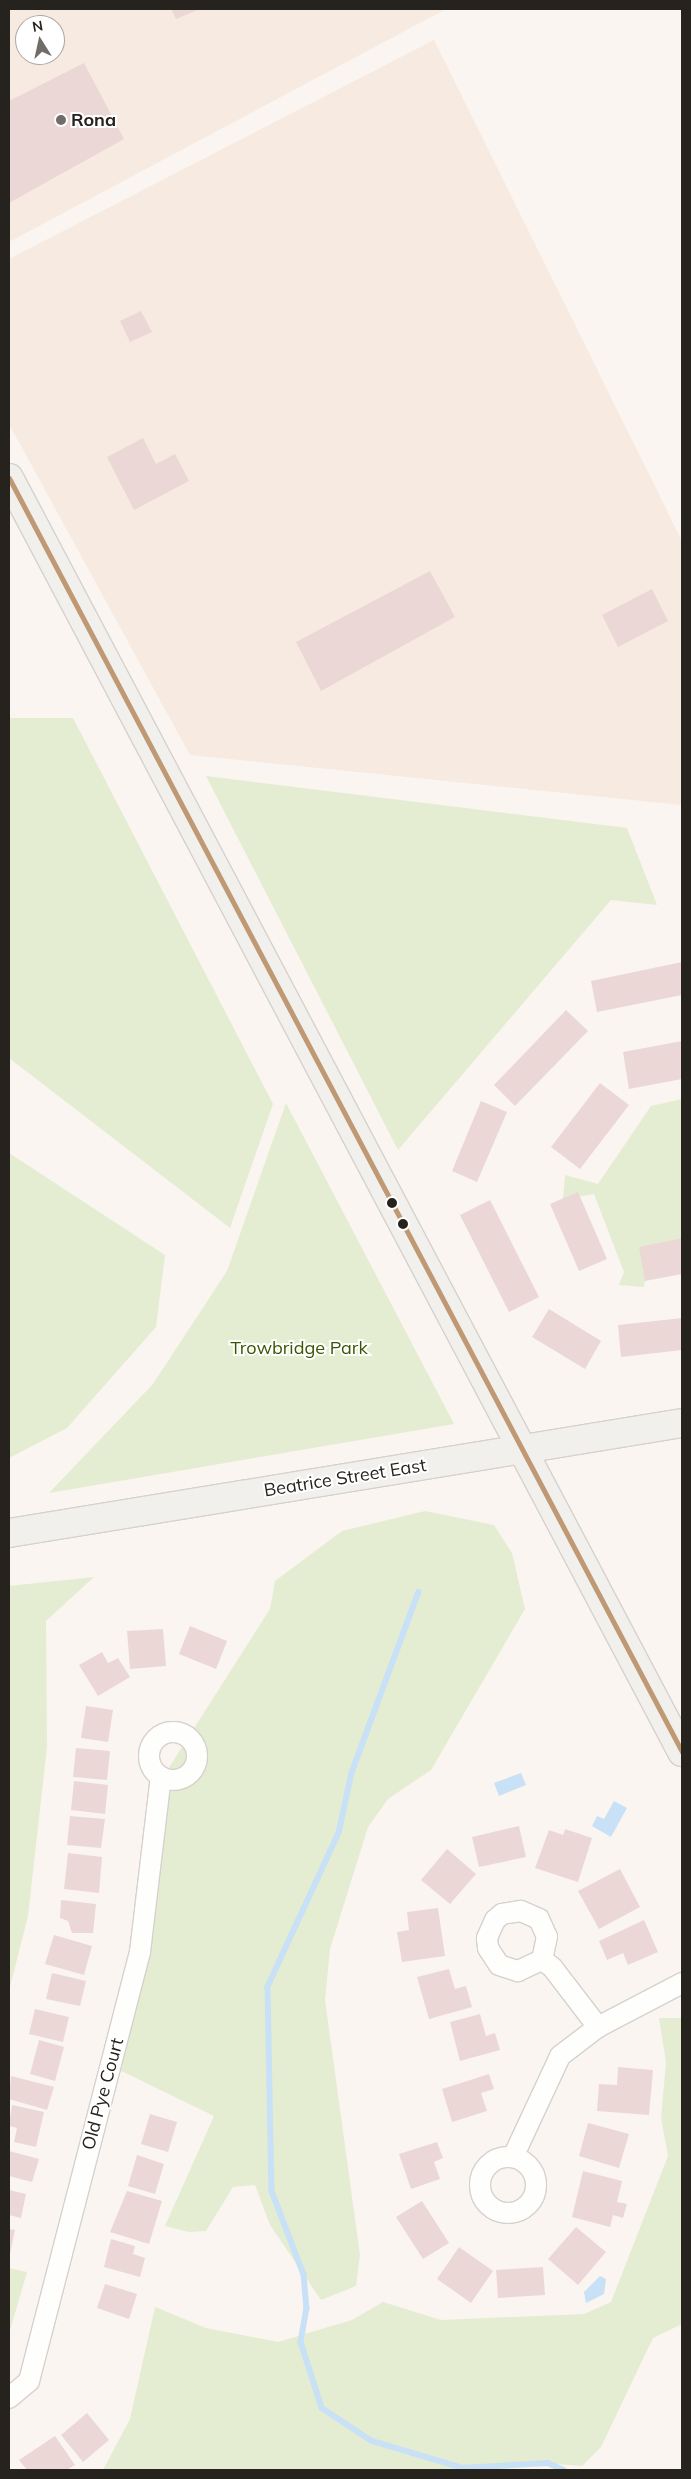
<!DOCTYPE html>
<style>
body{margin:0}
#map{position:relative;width:691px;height:2479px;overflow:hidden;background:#faf5f0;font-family:Mulish,sans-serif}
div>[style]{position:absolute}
.built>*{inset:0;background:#f7eae0}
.green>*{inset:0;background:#e4edd1}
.water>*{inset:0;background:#c8e1f6}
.stream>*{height:5.5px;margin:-2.75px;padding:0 2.75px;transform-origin:2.75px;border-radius:2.75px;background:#c8e1f6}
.building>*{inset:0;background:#ebd8d6}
.roads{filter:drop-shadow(1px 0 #d6d1cd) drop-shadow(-1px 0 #d6d1cd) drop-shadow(0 1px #d6d1cd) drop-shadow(0 -1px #d6d1cd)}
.street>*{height:20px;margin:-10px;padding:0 10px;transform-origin:10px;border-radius:10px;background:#fefefd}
.street>.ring{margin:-10px;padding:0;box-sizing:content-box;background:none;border:20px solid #fefefd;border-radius:50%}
.secondary>*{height:28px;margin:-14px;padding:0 14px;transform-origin:14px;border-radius:14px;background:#f2f0ed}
.bus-1>*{height:5px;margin:-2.5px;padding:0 2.5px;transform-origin:2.5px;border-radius:2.5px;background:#be9974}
.dots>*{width:14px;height:14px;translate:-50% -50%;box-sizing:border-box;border:2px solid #fff;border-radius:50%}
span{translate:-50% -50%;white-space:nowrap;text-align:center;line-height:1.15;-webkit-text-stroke:4px #fff;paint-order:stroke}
.poi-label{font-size:18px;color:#26221e;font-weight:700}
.left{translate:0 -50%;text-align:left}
.park-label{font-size:18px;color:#3c5500}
.street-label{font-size:18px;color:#26221e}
.frame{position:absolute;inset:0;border:10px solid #26221e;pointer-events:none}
.north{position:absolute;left:15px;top:15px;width:50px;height:50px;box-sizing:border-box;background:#fff;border:1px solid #a8a7a5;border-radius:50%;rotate:350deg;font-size:14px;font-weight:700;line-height:20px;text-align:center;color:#26221e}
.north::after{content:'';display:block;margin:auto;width:18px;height:22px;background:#706c68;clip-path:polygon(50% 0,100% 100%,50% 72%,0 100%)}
</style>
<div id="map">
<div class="built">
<div style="clip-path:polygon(evenodd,9px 9px,446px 9px,9px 242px,9px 9px,25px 25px,55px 25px,55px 55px,25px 55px,25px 25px)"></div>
<div style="clip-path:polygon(434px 40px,682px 541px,682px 805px,190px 755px,9px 424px,9px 259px)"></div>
</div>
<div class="green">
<div style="clip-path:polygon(9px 718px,73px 718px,273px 1104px,230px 1228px,9px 1058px)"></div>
<div style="clip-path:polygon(206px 776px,627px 828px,657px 905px,611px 900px,398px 1150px)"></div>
<div style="clip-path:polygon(682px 1099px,682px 1246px,649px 1252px,644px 1287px,619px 1285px,624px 1272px,594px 1194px,563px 1199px,565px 1175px,598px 1184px,651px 1106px)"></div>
<div style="clip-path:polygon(286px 1103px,454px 1424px,49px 1493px,153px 1384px,227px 1271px)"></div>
<div style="clip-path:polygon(9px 1153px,165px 1255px,156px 1327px,67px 1428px,9px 1458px)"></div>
<div style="clip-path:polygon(425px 1511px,494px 1525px,512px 1553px,525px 1609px,431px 1770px,388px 1799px,368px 1827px,330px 1949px,325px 2000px,360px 2255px,356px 2286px,321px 2300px,270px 2225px,255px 2185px,233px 2187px,206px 2231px,189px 2232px,165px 2226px,214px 2116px,111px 2066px,161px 1780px,270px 1609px,275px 1581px,342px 1531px)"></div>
<div style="clip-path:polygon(94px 1577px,46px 1621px,47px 1747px,28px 1916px,9px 1991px,9px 1586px)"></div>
<div style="clip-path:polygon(659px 2018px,682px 2018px,682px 2324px,653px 2338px,601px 2447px,582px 2466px,530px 2462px,491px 2470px,103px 2470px,130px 2419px,155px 2307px,206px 2328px,278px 2342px,352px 2320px,383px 2302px,441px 2320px,584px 2314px,611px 2302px,668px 2156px,661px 2118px,666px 2062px)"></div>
<div style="clip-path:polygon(9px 2268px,27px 2272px,9px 2334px)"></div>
</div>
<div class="water">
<div style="clip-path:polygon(521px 1773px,526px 1785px,499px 1796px,494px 1783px)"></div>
<div style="clip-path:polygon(614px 1801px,627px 1808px,611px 1837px,592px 1826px,597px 1816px,604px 1819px)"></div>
<div style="clip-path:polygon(600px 2276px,606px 2279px,604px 2294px,586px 2303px,584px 2292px)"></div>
</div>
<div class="stream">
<div style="left:419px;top:1592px;width:193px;rotate:110.3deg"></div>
<div style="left:352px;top:1773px;width:61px;rotate:102.2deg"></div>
<div style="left:339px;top:1833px;width:170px;rotate:114.8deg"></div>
<div style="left:268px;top:1987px;width:204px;rotate:88.9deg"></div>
<div style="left:272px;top:2191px;width:90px;rotate:69.1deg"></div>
<div style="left:304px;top:2275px;width:33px;rotate:85deg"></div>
<div style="left:307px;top:2308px;width:35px;rotate:100deg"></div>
<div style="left:301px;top:2342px;width:69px;rotate:72.3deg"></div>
<div style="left:322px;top:2408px;width:60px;rotate:33.4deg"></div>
<div style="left:372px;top:2441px;width:95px;rotate:16.5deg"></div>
<div style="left:463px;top:2468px;width:85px;rotate:-3.4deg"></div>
<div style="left:548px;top:2463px;width:17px;rotate:24deg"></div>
</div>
<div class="building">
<div style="clip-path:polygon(171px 9px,200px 9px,176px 19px)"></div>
<div style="clip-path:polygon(84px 63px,124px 139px,9px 203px,9px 101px)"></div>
<div style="clip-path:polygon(141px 311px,152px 332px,130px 342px,120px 321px)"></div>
<div style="clip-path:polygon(143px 438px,156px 464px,175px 454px,189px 481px,134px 510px,107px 457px)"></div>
<div style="clip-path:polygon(430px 571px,455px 617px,321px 691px,296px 642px)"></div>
<div style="clip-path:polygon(652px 589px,668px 621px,618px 647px,602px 615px)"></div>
<div style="clip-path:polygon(682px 962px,682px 995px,597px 1012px,591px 981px)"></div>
<div style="clip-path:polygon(566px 1010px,588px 1031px,515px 1106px,494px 1085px)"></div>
<div style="clip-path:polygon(682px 1041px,682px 1079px,629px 1089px,623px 1052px)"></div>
<div style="clip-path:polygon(600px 1083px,629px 1105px,580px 1169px,551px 1147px)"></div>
<div style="clip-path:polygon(481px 1101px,507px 1112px,477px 1182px,452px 1171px)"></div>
<div style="clip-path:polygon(578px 1192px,607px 1259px,579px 1271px,550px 1204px)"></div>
<div style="clip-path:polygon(490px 1200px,539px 1297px,509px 1312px,460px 1215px)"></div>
<div style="clip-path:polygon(682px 1238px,682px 1274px,645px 1281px,639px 1247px)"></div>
<div style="clip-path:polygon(549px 1309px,601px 1341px,585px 1369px,532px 1337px)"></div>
<div style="clip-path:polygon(682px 1318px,682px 1350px,621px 1357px,618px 1325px)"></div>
<div style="clip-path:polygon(190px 1626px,227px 1641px,216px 1669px,179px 1654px)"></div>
<div style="clip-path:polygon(163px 1629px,166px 1666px,130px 1669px,127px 1631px)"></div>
<div style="clip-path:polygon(102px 1652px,108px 1663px,118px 1658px,130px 1677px,98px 1696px,79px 1665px)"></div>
<div style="clip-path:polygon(86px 1706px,113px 1710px,108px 1742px,81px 1738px)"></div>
<div style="clip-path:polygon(76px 1748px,110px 1751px,107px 1780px,73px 1777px)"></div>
<div style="clip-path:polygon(74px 1781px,108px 1785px,105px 1814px,71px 1810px)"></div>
<div style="clip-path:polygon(70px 1816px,105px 1819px,101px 1848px,67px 1845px)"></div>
<div style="clip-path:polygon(519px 1826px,526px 1857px,479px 1867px,472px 1837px)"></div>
<div style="clip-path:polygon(565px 1829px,592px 1838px,578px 1882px,535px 1868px,549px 1830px,563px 1835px)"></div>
<div style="clip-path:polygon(447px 1849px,476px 1874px,450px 1904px,421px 1880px)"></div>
<div style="clip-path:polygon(68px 1853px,102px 1857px,99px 1893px,64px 1889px)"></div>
<div style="clip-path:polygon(620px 1869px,640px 1907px,599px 1929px,578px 1891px)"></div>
<div style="clip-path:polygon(61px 1900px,96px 1904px,93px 1933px,72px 1933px,68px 1921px,60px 1918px)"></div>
<div style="clip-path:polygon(438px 1908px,445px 1956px,402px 1962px,397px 1932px,409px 1930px,407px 1912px)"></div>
<div style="clip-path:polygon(644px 1920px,658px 1952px,628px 1965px,623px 1953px,607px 1960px,599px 1941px)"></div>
<div style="clip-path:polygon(54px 1935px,92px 1946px,84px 1975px,45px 1964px)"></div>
<div style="clip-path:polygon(449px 1969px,455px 1989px,466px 1986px,472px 2007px,429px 2019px,417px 1977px)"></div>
<div style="clip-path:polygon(52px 1973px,86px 1981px,80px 2006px,46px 1999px)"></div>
<div style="clip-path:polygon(35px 2009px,69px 2017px,63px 2042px,29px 2034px)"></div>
<div style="clip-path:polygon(480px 2014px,486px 2036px,495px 2033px,500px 2050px,460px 2061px,450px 2022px)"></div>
<div style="clip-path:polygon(39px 2040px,64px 2047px,55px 2081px,30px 2074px)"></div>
<div style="clip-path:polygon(618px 2067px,653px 2070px,649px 2115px,597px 2111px,599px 2084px,617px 2085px)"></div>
<div style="clip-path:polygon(489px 2074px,494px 2089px,481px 2093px,487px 2111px,452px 2122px,442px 2089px)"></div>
<div style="clip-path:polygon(11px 2076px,54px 2087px,47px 2110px,9px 2099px)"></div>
<div style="clip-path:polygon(12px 2105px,44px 2112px,36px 2147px,14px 2142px,17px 2128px,9px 2126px)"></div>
<div style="clip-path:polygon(150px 2114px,177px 2122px,168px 2152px,141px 2144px)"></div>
<div style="clip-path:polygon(588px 2123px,629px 2134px,619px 2168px,579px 2156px)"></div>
<div style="clip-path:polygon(437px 2142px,443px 2158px,434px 2162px,440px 2179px,411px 2189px,399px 2154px)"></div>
<div style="clip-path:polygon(9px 2151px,39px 2159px,32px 2182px,9px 2176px)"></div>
<div style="clip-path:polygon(137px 2155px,164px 2164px,155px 2194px,128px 2186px)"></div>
<div style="clip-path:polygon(583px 2171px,622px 2181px,617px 2202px,627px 2204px,623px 2218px,613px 2215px,610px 2227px,572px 2217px)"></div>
<div style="clip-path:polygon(9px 2190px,26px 2194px,21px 2218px,9px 2215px)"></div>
<div style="clip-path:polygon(127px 2191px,162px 2201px,149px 2244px,110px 2232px)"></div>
<div style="clip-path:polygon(422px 2201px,449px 2243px,423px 2259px,396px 2217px)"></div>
<div style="clip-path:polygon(576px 2227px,606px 2252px,578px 2285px,548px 2259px)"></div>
<div style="clip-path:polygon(9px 2229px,15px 2230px,10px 2254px,9px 2254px)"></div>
<div style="clip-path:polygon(111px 2239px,135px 2246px,133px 2254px,145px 2258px,140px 2277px,104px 2267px)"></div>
<div style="clip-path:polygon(459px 2247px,493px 2271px,471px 2303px,437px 2279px)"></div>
<div style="clip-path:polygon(543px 2267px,545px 2295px,498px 2298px,496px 2270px)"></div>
<div style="clip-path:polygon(105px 2284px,137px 2294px,129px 2319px,97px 2308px)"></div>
<div style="clip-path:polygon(87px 2413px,109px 2440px,83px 2462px,61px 2435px)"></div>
<div style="clip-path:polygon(55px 2436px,75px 2465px,67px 2470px,27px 2470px,19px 2460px)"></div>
</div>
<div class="roads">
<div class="street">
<div class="ring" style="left:149px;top:1732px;width:28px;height:28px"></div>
<div style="left:542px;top:1960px;width:24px;rotate:-78deg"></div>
<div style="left:547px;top:1937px;width:20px;rotate:-114deg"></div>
<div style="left:539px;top:1919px;width:20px;rotate:-156deg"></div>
<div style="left:521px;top:1911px;width:19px;rotate:171deg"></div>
<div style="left:502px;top:1914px;width:9px;rotate:139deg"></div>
<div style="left:495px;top:1920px;width:20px;rotate:114deg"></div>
<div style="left:487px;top:1938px;width:10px;rotate:84deg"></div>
<div style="left:488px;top:1948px;width:20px;rotate:57deg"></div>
<div style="left:499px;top:1965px;width:20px;rotate:18deg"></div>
<div style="left:518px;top:1971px;width:26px;rotate:-25deg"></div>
<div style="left:542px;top:1960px;width:12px;rotate:35deg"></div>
<div style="left:552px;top:1967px;width:76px;rotate:52.5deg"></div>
<div style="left:513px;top:2157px;width:111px;rotate:-65deg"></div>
<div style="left:560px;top:2056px;width:48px;rotate:-37.3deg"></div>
<div style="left:598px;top:2027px;width:95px;rotate:-27.6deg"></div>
<div class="ring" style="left:480px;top:2157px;width:36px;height:36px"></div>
<div style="left:9px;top:2398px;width:26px;rotate:-40deg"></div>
<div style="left:29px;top:2381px;width:443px;rotate:-75.5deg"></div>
<div style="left:140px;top:1952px;width:176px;rotate:-83.2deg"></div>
</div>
<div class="secondary">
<div style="left:9px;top:478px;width:1441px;rotate:62.15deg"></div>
<div style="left:9px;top:1533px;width:682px;rotate:-9.28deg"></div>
</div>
</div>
<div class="bus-1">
<div style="left:9px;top:478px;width:1441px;rotate:62.15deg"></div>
</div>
<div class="dots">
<div style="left:61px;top:120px;background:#706c68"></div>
<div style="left:392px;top:1203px;background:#26221e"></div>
<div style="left:403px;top:1224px;background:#26221e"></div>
</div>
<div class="poi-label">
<span class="left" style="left:71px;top:120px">Rona</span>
</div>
<div class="park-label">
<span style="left:299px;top:1348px">Trowbridge Park</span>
</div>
<div class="street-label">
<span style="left:345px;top:1478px;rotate:-9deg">Beatrice Street East</span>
<span style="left:103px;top:2094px;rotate:-75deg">Old Pye Court</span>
</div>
<div class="frame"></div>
<div class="north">N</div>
</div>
